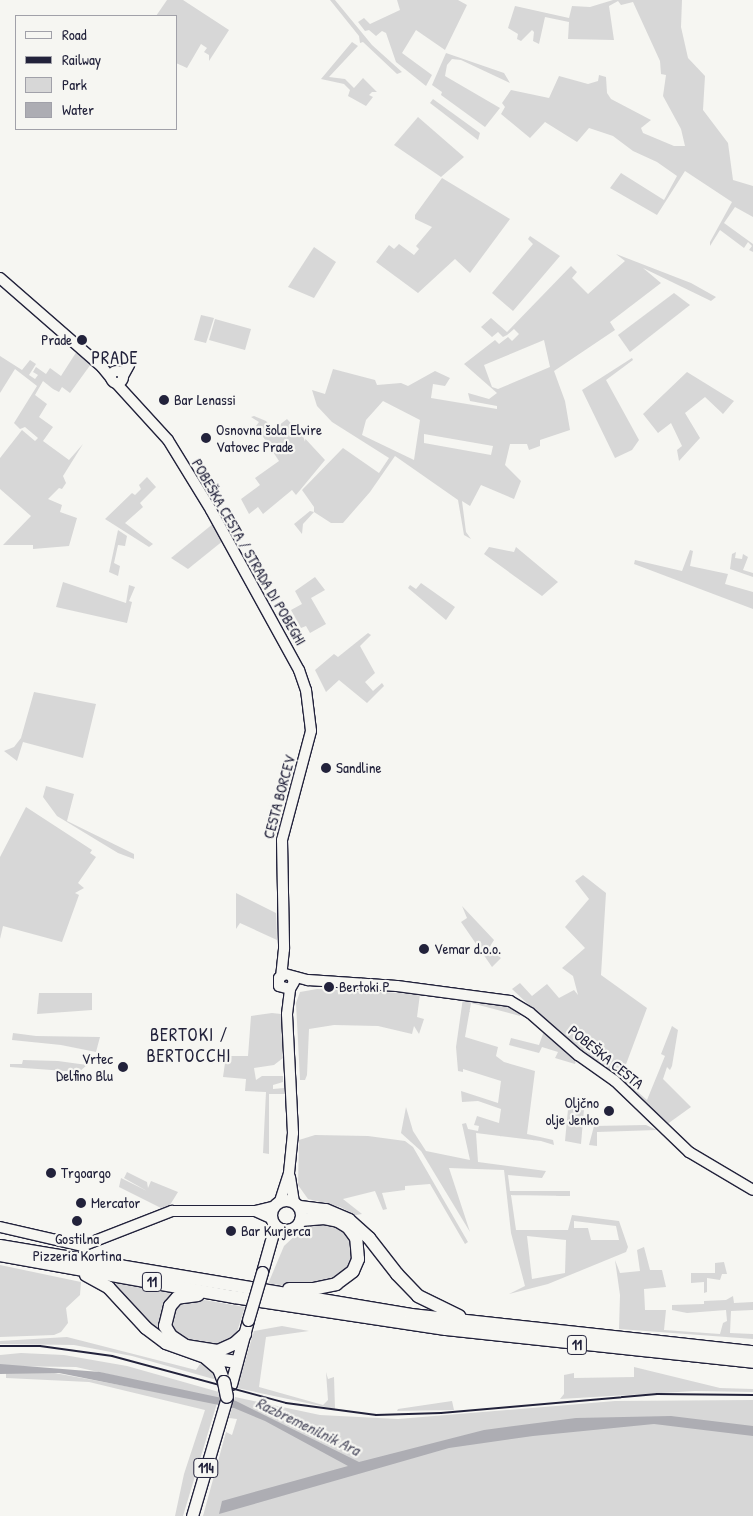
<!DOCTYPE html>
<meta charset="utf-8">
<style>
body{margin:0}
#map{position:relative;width:753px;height:1516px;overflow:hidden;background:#f6f6f2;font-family:"Patrick Hand",sans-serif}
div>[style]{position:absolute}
.green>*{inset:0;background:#d7d7d7}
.water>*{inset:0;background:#adadb3}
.roads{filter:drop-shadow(1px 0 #22223b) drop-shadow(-1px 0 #22223b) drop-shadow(0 1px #22223b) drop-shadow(0 -1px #22223b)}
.secondary>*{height:10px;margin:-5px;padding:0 5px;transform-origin:5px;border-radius:5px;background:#f6f6f2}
.secondary>.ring{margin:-5px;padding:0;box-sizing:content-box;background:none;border:10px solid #f6f6f2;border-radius:50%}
.primary>*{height:11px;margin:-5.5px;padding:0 5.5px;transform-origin:5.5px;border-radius:5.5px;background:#f6f6f2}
.primary>.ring{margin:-5.5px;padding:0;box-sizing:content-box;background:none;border:11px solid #f6f6f2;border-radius:50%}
.highway>*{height:12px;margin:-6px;padding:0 6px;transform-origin:6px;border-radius:6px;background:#f6f6f2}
.rail>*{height:2px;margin:-1px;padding:0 1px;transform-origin:1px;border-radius:1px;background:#22223b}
.bridges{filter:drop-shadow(1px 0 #22223b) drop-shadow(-1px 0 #22223b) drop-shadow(0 1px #22223b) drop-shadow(0 -1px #22223b)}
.primary-bridge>*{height:11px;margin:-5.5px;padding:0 5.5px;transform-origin:5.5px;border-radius:5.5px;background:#f6f6f2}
.highway-bridge>*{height:12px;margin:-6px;padding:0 6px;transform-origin:6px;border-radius:6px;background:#f6f6f2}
.dots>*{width:14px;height:14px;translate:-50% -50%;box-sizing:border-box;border:2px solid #f6f6f2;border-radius:50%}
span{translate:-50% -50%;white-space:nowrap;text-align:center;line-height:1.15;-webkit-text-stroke:4.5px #f6f6f2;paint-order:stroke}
.shield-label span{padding:1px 4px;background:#f6f6f2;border:1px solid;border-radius:4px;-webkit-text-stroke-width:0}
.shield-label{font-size:14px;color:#22223b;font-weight:700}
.poi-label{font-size:15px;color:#22223b}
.right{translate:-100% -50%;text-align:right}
.left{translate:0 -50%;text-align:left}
.street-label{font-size:15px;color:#22223b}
.water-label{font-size:16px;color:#535365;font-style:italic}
.quarter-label{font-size:18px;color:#22223b;letter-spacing:1px}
.legend{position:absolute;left:15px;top:15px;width:162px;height:115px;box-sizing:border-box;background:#f6f6f2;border:1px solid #a1a1a9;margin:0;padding:6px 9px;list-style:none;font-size:15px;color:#22223b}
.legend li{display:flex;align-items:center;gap:10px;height:25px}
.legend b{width:25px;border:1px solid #a1a1a9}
</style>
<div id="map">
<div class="green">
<div style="clip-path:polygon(167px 0,183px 0,229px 30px,209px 61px,209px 55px,204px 52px,207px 48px,201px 44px,187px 68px,176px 63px,176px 16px,156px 16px)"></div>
<div style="clip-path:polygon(330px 0,335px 0,372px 45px,402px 72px,397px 74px,363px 42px,360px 43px,359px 36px)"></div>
<div style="clip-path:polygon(397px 0,458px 0,467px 5px,445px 50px,416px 30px,402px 53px,432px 75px,426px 86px,396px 62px,386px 33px,382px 31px,376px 36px,369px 30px,365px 31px,358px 22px,364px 18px,370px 24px,400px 10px)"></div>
<div style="clip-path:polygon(613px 0,682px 0,681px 27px,688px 58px,705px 76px,703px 110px,728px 143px,733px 180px,753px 186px,753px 217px,735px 207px,724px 223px,753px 244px,753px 252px,749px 250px,752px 246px,748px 242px,744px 248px,720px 230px,710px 246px,710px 242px,732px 202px,685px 171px,657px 215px,610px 188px,621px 173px,664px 200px,677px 176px,657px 162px,633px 151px,613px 136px,589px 128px,577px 142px,545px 122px,530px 138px,501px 114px,505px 107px,502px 103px,511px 90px,549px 98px,559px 76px,588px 84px,598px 81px,599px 75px,606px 77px,607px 93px,611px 99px,651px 120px,641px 128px,643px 133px,674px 146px,685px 146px,681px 129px,663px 96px,666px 75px,661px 74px,660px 61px,633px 2px,621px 5px,618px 1px,609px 6px,614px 40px,568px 39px,569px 22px,545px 17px,539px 44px,533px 41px,534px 32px,532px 30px,521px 41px,517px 39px,518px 34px,508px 28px,515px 6px,569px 18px,572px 6px,590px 7px)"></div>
<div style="clip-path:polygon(352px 42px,358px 46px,329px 77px,345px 79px,354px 88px,363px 78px,377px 92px,372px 92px,369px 95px,373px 97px,366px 106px,348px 96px,350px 90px,344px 84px,321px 79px)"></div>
<div style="clip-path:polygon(446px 53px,504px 73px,510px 83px,461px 60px,452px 59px,447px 65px,445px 76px,500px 108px,485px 127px,441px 95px,442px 92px,432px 85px)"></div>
<div style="clip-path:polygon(433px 99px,480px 133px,478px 140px,430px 103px)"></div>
<div style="clip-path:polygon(418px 117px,464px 157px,441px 177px,394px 145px)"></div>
<div style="clip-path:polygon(442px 178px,510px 219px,470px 273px,455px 259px,418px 293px,376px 262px,389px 245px,394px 249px,399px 244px,414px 255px,419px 249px,416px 246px,432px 227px,415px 219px,415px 215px)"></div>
<div style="clip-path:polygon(530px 236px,560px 256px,513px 311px,492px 293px,533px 244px,528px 239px)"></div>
<div style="clip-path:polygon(314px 247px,336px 262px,314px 298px,288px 287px)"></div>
<div style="clip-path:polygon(evenodd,616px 254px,691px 283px,716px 297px,711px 301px,643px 268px,661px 283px,610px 322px,615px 330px,554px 371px,565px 401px,570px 430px,540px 440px,540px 446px,529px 450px,527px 444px,510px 444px,505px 465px,521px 481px,514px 499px,481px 485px,470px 506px,462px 501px,466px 532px,471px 539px,464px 535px,458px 500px,395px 456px,370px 492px,343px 523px,331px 523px,314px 512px,303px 524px,302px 534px,294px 524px,310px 511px,314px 512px,314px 507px,302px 490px,341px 450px,343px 448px,379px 473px,389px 458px,332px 422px,317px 406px,312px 390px,325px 394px,333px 369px,375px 380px,377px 385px,401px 383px,408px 386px,435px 371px,450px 378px,445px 386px,433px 384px,431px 398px,497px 409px,497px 406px,470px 401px,468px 393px,489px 399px,497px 393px,464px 364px,495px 340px,499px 344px,508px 337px,512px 341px,519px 334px,514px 329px,507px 335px,503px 337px,498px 332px,492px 337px,481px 327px,491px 318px,507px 332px,571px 266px,577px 272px,572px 278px,588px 294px,625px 261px,616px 254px,544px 340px,550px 367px,498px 389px,492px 387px,484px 365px,544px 340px,616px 254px,383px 401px,420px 420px,414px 460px,362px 435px,366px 420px,383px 401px,616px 254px,424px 434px,493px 446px,491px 455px,424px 443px,424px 434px)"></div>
<div style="clip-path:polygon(674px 293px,690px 305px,630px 352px,618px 335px)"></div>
<div style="clip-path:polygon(201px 315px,214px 318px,206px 343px,194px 340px)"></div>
<div style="clip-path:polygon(215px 319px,251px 329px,245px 350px,209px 340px)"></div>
<div style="clip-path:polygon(77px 351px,91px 364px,70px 393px,62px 387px,59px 392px,53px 389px,43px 381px,35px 395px,47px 404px,39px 417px,53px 427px,43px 441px,69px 460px,83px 444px,63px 476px,66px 483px,62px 489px,59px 488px,48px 499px,62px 505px,60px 512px,77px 518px,69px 546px,33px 549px,33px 545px,3px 545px,31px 516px,0 489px,0 458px,22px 430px,35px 441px,38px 438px,25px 427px,20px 429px,14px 423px,37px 386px,15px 369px,0 393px,0 356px,22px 370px,30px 360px,36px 364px,29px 375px,35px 379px,38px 375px,33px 372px,36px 367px,46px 374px,50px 368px,61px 376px)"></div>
<div style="clip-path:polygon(632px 358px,633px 360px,606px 380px,639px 440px,632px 450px,615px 458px,582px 390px)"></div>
<div style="clip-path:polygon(687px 372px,734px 401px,723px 414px,705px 397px,685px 413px,700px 438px,679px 461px,677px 450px,682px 446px,671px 423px,658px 433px,643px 414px)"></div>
<div style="clip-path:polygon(254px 416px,266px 421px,273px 430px,287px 419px,325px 460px,296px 495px,292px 490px,263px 514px,258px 507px,249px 514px,241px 499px,260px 485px,255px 478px,279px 461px,256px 426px,259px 422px,251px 417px)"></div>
<div style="clip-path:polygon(147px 477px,156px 487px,140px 503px,143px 507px,125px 523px,153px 544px,149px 547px,105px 519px,132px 493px,135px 495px,141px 489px,139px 485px)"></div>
<div style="clip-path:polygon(214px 523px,224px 540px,188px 569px,171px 558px)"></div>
<div style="clip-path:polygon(118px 530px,127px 536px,125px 546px,118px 545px,114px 563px,120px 566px,118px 576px,109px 572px)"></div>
<div style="clip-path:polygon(489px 547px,514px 552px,516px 547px,558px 582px,542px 596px,484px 554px)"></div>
<div style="clip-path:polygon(690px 550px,693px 551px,690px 566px,728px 574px,725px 584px,753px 592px,753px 609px,634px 564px,635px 560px,682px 571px)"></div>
<div style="clip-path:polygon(736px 552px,735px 558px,742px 559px,743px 554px,748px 557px,743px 570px,753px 573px,753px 577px,730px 569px,732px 554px)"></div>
<div style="clip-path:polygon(315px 577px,325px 590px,311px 598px,326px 624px,310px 633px,306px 626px,301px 628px,291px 610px,302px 604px,295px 591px)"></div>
<div style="clip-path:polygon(63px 582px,126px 603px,129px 585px,135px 587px,129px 601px,132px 602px,127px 623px,56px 607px)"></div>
<div style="clip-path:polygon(421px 583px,455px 607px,446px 620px,408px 588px,410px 585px,416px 589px)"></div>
<div style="clip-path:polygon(368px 633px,371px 635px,360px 646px,375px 673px,365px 682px,373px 691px,382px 683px,384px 686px,367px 703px,339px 680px,326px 692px,315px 670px,334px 654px,338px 657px)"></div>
<div style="clip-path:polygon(34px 692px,96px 704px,83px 758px,23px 742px,17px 761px,4px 751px,14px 747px,21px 738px)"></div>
<div style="clip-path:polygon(46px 786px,74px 794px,67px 821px,134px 854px,134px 859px,118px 853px,57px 816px,43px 797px)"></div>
<div style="clip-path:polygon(26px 807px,92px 850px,90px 853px,96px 857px,78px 883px,84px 888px,75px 893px,79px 895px,62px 942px,3px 926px,0 939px,0 857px)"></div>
<div style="clip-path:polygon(583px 875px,606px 893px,601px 975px,647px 1008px,625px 1067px,626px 1071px,623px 1073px,630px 1085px,647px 1100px,665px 1056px,661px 1054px,672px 1026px,678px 1030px,672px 1066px,670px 1070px,667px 1067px,663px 1079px,691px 1107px,666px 1125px,581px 1054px,512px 989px,520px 983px,532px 996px,547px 984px,559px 998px,574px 990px,578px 995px,573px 976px,562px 968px,585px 948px,565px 927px,589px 899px,575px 881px)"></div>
<div style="clip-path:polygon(236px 893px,276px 913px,277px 940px,240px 923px,236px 929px)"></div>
<div style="clip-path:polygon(462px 906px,494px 940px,489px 948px,501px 958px,492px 967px,461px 922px,467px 918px)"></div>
<div style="clip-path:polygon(317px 989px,420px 994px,417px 1017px,424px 1019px,419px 1034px,414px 1026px,412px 1034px,378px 1026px,334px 1025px,309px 1029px,307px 1075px,305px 1080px,300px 1080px,296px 1003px,300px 992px)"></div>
<div style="clip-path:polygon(39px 993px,92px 993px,92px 1010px,37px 1014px)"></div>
<div style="clip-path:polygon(evenodd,463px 998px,504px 1004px,521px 1012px,520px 1016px,471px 1003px,465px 1037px,498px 1047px,496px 1056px,504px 1062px,535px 1071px,527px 1134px,553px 1140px,554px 1145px,541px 1141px,476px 1133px,478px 1162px,546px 1171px,542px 1178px,508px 1175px,510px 1191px,570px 1191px,570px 1196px,511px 1195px,516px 1230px,568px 1230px,572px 1215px,619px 1221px,628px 1247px,626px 1252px,548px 1284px,509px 1294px,525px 1286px,511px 1233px,504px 1170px,449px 1168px,470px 1232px,421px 1151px,401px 1133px,406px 1107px,413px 1131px,426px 1151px,470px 1160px,462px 1124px,466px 1123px,468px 1129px,478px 1131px,479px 1126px,474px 1125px,477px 1116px,499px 1123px,501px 1109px,478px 1101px,462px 1102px,461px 1091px,498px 1103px,501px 1081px,463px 1069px,463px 1072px,458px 1071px,456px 1047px,463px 998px,574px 1221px,616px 1226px,619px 1240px,591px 1240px,588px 1228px,574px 1228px,574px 1221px,463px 998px,527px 1236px,566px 1240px,565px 1273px,532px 1279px,527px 1236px)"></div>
<div style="clip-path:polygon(272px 1013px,281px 1014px,283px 1058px,274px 1065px,254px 1068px,256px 1080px,262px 1076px,283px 1076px,283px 1082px,273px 1085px,273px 1089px,284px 1088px,285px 1094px,269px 1094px,269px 1154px,263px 1153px,266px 1092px,245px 1091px,246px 1079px,223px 1077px,226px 1056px,248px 1056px,251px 1016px)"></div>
<div style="clip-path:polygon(544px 1031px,576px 1061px,575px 1064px,555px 1058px,558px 1052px,542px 1047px,539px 1053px,509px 1045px,511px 1038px,539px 1045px)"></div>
<div style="clip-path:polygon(13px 1033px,36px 1036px,100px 1037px,96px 1052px,61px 1045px,12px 1040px)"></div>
<div style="clip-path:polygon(23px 1060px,58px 1061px,87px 1065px,79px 1072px,10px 1067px,10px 1064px,22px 1064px)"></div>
<div style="clip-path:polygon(568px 1109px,584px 1109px,581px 1144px,565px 1141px)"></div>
<div style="clip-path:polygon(646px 1125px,657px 1130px,597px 1132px,597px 1146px,589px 1145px,594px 1126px)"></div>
<div style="clip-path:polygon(315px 1135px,368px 1136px,405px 1141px,413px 1147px,468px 1242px,465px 1244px,430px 1184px,405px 1186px,405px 1190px,382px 1193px,387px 1209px,383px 1210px,375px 1191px,343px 1199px,362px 1214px,356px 1215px,340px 1207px,308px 1199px,298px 1185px,299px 1140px)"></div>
<div style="clip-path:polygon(127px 1172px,147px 1182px,148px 1188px,151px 1181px,178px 1192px,170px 1205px,161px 1208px,119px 1187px,121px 1178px,147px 1191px,124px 1178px)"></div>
<div style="clip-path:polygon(317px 1224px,339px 1224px,356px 1247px,346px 1274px,309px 1287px,268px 1284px,284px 1246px,300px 1231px)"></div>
<div style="clip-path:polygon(644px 1247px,650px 1270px,662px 1270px,666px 1287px,644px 1289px,645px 1310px,666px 1310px,664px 1330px,720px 1334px,723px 1323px,727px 1321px,726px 1310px,687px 1313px,672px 1310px,672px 1305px,704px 1304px,704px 1301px,726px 1300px,733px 1296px,734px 1303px,753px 1302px,753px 1310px,731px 1311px,730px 1333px,753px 1334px,753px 1339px,619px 1329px,620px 1295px,615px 1260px,620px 1273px,640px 1271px,637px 1250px)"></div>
<div style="clip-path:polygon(724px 1262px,727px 1274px,722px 1274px,720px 1280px,707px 1278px,707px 1292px,704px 1293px,704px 1282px,691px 1283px,691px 1273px,715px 1273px,715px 1263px)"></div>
<div style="clip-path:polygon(0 1265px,81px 1282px,80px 1295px,66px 1308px,68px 1323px,61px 1332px,54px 1335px,0 1337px)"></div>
<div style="clip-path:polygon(109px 1282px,178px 1294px,162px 1311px,165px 1339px)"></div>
<div style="clip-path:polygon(193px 1298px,245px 1307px,235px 1338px,219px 1347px,191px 1343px,171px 1329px,171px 1312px,176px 1305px)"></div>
<div style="clip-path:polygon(282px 1326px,309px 1331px,266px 1337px,259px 1387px,323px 1405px,328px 1400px,326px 1372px,328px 1379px,334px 1377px,335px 1409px,237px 1388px,254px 1331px)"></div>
<div style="clip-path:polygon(67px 1337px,196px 1370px,202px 1361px,213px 1371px,217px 1380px,132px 1356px,74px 1345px,0 1344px,0 1341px)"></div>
<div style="clip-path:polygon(21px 1353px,64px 1355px,127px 1366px,219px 1392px,219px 1399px,76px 1367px,0 1366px,0 1355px)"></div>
<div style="clip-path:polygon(634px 1367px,720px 1388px,753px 1389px,753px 1392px,695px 1391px,560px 1399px,564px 1394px,564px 1375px,574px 1373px,574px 1378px,634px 1377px)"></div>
<div style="clip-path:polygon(6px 1371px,44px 1371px,217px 1403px,183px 1516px,175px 1516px,184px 1474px,205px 1410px,89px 1382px,6px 1378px)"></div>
<div style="clip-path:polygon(235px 1397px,320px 1415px,398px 1419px,615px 1401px,753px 1400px,753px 1516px,203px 1516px,226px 1432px,232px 1435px,237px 1419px,229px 1418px)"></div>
<div style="clip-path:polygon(452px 1401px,454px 1410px,397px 1411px,398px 1409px)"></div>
</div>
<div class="water">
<div style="clip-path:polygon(0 1364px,100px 1372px,236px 1401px,359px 1462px,484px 1430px,576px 1418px,671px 1416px,753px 1426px,753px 1436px,654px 1424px,533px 1436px,449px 1448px,219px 1514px,222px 1501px,348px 1466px,265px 1421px,234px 1408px,59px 1373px,0 1374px)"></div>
</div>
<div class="roads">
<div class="secondary">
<div style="left:0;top:278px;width:135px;rotate:41.1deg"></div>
<div style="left:102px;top:367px;width:14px;rotate:51deg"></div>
<div class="ring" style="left:111px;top:371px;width:2px;height:2px"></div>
<div style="left:123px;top:376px;width:13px;rotate:-61deg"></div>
<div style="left:116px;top:383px;width:77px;rotate:47.6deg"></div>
<div style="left:168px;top:440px;width:82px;rotate:58.4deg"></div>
<div style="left:211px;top:510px;width:183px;rotate:61.2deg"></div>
<div style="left:299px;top:670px;width:21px;rotate:71deg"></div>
<div style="left:306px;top:690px;width:41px;rotate:83deg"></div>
<div style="left:311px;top:731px;width:113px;rotate:104.9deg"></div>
<div style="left:282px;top:840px;width:109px;rotate:88.9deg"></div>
<div style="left:284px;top:949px;width:27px;rotate:96deg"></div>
<div style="left:292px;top:977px;width:5px;rotate:68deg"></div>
<div style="left:294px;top:982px;width:8px;rotate:120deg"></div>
<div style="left:290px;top:989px;width:11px;rotate:-165deg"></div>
<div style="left:279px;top:986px;width:8px;rotate:-90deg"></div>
<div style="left:279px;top:978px;width:7px;rotate:-34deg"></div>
<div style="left:285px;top:974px;width:24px;rotate:15deg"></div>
<div style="left:308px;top:980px;width:89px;rotate:3.9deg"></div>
<div style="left:397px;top:986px;width:114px;rotate:7.6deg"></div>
<div style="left:510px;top:1001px;width:23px;rotate:31deg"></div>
<div style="left:530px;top:1013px;width:64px;rotate:41.2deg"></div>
<div style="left:578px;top:1055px;width:45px;rotate:35.1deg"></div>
<div style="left:615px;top:1081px;width:103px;rotate:43.8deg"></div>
<div style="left:689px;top:1152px;width:74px;rotate:30.7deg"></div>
<div style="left:290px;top:1177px;width:24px;rotate:81deg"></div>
<div style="left:280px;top:1201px;width:29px;rotate:-72deg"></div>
<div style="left:289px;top:1173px;width:40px;rotate:-84.3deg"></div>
<div style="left:293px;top:1133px;width:119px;rotate:-92.9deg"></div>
<div style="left:287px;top:1014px;width:25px;rotate:-83deg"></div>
<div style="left:255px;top:1211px;width:17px;rotate:24deg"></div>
<div style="left:0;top:1227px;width:84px;rotate:13deg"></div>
<div style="left:82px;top:1246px;width:97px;rotate:-21.3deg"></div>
<div style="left:172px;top:1211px;width:83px"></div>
<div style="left:255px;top:1211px;width:18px;rotate:-13deg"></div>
</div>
<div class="primary">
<div class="ring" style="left:271px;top:1200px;width:19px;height:19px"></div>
<div style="left:262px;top:1272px;width:48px;rotate:-74.2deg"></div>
<div style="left:231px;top:1384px;width:66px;rotate:-75.1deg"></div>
<div style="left:192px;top:1516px;width:124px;rotate:-73.6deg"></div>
</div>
<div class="highway">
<div style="left:300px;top:1207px;width:26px;rotate:7deg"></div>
<div style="left:326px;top:1210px;width:25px;rotate:23deg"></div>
<div style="left:349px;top:1220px;width:27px;rotate:42deg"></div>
<div style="left:369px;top:1238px;width:46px;rotate:52.1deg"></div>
<div style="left:397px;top:1274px;width:30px;rotate:46deg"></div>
<div style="left:418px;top:1296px;width:46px;rotate:26deg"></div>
<div style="left:0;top:1246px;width:417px;rotate:9.5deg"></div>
<div style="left:411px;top:1315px;width:344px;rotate:6.2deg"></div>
<div style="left:0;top:1255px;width:238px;rotate:10.2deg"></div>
<div style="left:234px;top:1297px;width:214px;rotate:8.6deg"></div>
<div style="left:446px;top:1329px;width:309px;rotate:6.1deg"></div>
<div style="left:86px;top:1275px;width:26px;rotate:29deg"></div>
<div style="left:109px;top:1288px;width:54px;rotate:47.2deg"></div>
<div style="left:146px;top:1328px;width:25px;rotate:37deg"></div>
<div style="left:166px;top:1343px;width:41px;rotate:19.7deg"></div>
<div style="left:205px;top:1357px;width:32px;rotate:9deg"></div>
<div style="left:289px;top:1289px;width:24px"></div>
<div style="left:313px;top:1289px;width:24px;rotate:-12deg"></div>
<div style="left:336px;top:1284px;width:21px;rotate:-37deg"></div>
<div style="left:353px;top:1271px;width:13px;rotate:-67deg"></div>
<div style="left:358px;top:1259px;width:21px;rotate:-95deg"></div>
<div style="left:356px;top:1238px;width:14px;rotate:-126deg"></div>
<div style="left:348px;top:1227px;width:12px;rotate:-149deg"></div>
<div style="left:338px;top:1221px;width:14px;rotate:-168deg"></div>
<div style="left:324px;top:1218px;width:23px;rotate:175deg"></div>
<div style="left:198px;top:1295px;width:21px;rotate:172deg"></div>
<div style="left:177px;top:1298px;width:11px;rotate:131deg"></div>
<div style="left:170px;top:1306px;width:21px;rotate:104deg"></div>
<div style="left:165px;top:1326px;width:12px;rotate:59deg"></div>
<div style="left:171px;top:1336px;width:18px;rotate:34deg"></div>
<div style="left:186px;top:1346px;width:32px;rotate:9deg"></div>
<div style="left:218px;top:1351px;width:17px;rotate:-24deg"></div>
<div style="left:234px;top:1344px;width:15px;rotate:-42deg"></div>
<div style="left:207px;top:1359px;width:16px;rotate:40deg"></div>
<div style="left:219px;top:1369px;width:14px;rotate:69deg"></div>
</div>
</div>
<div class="rail">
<div style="left:0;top:1346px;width:40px"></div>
<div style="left:40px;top:1346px;width:73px;rotate:7.9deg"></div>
<div style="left:112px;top:1356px;width:180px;rotate:15.1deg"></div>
<div style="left:286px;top:1403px;width:91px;rotate:7.6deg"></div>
<div style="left:376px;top:1415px;width:65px;rotate:-1.8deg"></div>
<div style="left:441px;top:1413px;width:217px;rotate:-5deg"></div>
<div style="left:657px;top:1394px;width:96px;rotate:0.6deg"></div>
</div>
<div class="bridges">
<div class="primary-bridge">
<div style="left:248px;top:1320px;width:50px;rotate:-73.7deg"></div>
</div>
<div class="highway-bridge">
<div style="left:224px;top:1382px;width:15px;rotate:79deg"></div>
</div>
</div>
<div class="dots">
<div style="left:82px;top:340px;background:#22223b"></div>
<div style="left:164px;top:400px;background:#22223b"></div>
<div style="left:206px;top:438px;background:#22223b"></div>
<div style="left:326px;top:768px;background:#22223b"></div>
<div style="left:424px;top:949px;background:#22223b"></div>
<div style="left:329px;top:987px;background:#22223b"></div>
<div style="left:123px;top:1067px;background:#22223b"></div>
<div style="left:609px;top:1111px;background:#22223b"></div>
<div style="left:51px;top:1173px;background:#22223b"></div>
<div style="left:81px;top:1203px;background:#22223b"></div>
<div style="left:77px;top:1221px;background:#22223b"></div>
<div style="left:231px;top:1231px;background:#22223b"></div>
</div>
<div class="shield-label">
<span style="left:152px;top:1282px">11</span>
<span style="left:577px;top:1345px">11</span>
<span style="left:206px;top:1468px">114</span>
</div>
<div class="poi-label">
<span class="right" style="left:72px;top:340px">Prade</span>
<span class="left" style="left:174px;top:400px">Bar Lenassi</span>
<span class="left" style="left:216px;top:438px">Osnovna šola Elvire<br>Vatovec Prade</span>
<span class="left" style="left:336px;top:768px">Sandline</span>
<span class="left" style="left:434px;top:949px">Vemar d.o.o.</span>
<span class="left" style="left:339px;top:987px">Bertoki P</span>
<span class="right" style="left:113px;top:1067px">Vrtec<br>Delfino Blu</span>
<span class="right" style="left:599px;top:1111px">Oljčno<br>olje Jenko</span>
<span class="left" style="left:61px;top:1173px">Trgoargo</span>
<span class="left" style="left:91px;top:1203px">Mercator</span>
<span class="left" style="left:241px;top:1231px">Bar Kurjerca</span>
<span style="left:77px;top:1247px">Gostilna<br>Pizzeria Kortina</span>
</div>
<div class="street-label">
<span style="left:249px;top:552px;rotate:60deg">POBEŠKA CESTA / STRADA DI POBEGHI</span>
<span style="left:279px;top:797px;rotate:-75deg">CESTA BORCEV</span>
<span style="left:606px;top:1057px;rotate:39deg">POBEŠKA CESTA</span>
</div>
<div class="water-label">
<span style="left:308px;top:1426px;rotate:26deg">Razbremenilnik Ara</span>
</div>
<div class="quarter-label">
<span style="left:115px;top:358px">PRADE</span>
<span style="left:189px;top:1046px">BERTOKI /<br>BERTOCCHI</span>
</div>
<ul class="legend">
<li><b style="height:6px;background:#f6f6f2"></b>Road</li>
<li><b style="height:6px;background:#22223b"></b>Railway</li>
<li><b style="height:14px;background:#d7d7d7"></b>Park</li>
<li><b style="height:14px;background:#adadb3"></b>Water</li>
</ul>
</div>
